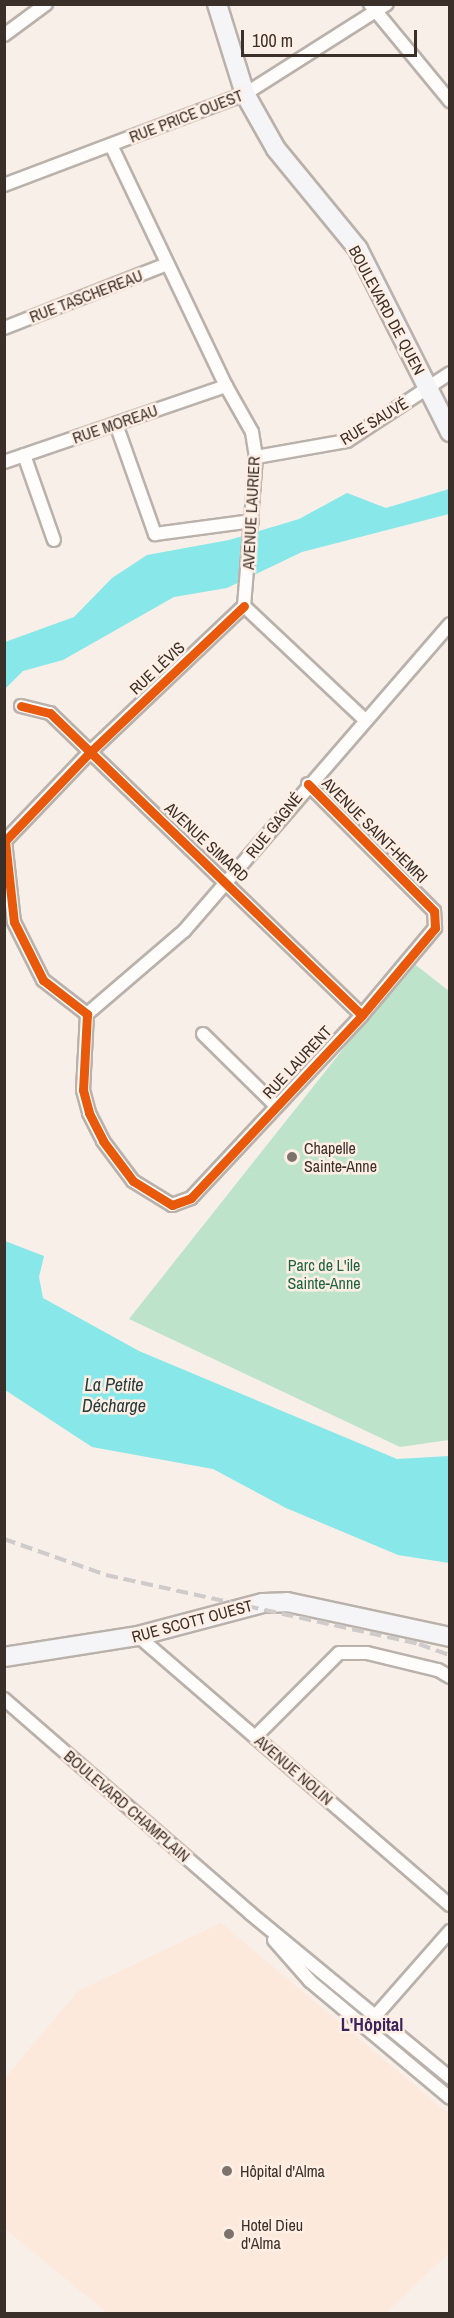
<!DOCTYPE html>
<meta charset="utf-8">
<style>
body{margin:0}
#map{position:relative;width:454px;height:2318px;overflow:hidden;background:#f8efe9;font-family:"Archivo Narrow",sans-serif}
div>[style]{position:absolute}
.built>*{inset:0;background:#fce9dc}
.green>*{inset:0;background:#bde3ca}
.water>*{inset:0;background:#88e7e8}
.roads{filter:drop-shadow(2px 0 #bab1ab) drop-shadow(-2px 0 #bab1ab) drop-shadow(0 2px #bab1ab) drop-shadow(0 -2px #bab1ab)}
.street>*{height:12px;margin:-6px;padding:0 6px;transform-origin:6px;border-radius:6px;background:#fefdfc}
.secondary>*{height:18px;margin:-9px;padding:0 9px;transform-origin:9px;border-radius:9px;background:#f5f4f7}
.rail>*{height:4px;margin-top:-2px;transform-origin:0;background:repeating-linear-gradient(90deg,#cecbca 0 12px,transparent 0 18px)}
.cycleway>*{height:9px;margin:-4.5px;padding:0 4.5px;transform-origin:4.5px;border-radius:4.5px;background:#e8590c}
.dots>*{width:16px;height:16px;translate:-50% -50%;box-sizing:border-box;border:3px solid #feeee3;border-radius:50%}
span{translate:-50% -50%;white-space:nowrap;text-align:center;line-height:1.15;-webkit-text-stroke:5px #feeee3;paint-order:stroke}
.street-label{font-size:16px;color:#3a3029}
.poi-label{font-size:16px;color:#3a3029}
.left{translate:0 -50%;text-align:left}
.park-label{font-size:16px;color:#1b6544}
.water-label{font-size:18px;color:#243c3d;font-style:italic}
.neighbourhood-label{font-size:18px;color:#3b235d;font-weight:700}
.frame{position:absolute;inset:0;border:6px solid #3a3029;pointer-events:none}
.scale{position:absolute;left:241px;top:30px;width:176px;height:27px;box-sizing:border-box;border:3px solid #3a3029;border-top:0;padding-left:8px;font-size:18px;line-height:21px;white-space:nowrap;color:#3a3029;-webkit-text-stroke:4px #feeee3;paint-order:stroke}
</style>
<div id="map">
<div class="built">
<div style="clip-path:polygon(221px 1923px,449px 2114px,449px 2253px,386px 2313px,107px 2313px,5px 2229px,5px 2078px,78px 1991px)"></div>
</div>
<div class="green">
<div style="clip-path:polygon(412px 962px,449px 991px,449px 1440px,400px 1447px,129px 1319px)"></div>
</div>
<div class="water">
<div style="clip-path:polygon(449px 489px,449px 514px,302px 552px,227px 588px,174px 597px,63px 660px,23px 671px,5px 689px,5px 642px,74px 617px,112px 578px,147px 555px,229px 540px,299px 519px,347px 493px,386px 508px)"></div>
<div style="clip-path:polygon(5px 1241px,44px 1256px,39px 1277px,43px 1298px,139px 1351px,397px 1459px,449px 1456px,449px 1563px,398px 1555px,286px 1508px,213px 1469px,92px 1447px,5px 1390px)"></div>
</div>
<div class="roads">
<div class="street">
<div style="left:370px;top:4px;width:126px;rotate:50.5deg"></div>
<div style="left:4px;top:35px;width:52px;rotate:-36.4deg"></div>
<div style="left:111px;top:145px;width:267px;rotate:64.5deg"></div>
<div style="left:226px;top:386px;width:53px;rotate:60.5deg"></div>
<div style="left:252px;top:432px;width:25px;rotate:81deg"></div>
<div style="left:256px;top:457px;width:149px;rotate:94.6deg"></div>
<div style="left:244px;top:606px;width:165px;rotate:43.3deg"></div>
<div style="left:4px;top:185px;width:258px;rotate:-20.7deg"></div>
<div style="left:245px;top:94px;width:168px;rotate:-32.4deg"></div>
<div style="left:4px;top:328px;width:175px;rotate:-21.4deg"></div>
<div style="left:116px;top:424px;width:117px;rotate:70.5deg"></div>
<div style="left:155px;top:534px;width:98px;rotate:-7.6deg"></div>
<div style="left:24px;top:455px;width:90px;rotate:70.6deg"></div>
<div style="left:256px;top:457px;width:92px;rotate:-10deg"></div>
<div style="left:347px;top:441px;width:123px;rotate:-33.4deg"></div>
<div style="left:4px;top:462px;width:235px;rotate:-18.9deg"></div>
<div style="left:244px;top:606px;width:212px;rotate:136.5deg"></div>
<div style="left:90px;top:752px;width:123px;rotate:133.7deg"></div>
<div style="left:5px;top:841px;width:81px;rotate:83.7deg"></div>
<div style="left:14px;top:922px;width:65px;rotate:63.4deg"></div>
<div style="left:43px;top:980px;width:56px;rotate:37.7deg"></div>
<div style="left:87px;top:1014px;width:76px;rotate:93deg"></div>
<div style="left:83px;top:1090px;width:24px;rotate:75deg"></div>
<div style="left:89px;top:1113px;width:31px;rotate:63deg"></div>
<div style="left:103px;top:1141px;width:50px;rotate:53.1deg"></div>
<div style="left:133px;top:1181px;width:46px;rotate:31.6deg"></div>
<div style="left:172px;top:1205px;width:20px;rotate:-20deg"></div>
<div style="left:191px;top:1198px;width:250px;rotate:-46.9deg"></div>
<div style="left:362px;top:1015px;width:114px;rotate:-50deg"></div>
<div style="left:435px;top:928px;width:17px;rotate:-93deg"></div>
<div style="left:434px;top:911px;width:179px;rotate:-134.8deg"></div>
<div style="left:21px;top:706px;width:30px;rotate:14deg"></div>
<div style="left:50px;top:713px;width:434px;rotate:44.1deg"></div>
<div style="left:87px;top:1014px;width:128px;rotate:-40.6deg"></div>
<div style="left:184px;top:931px;width:406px;rotate:-49.1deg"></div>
<div style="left:203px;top:1034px;width:103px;rotate:44.6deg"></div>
<div style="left:138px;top:1636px;width:412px;rotate:40.8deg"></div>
<div style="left:4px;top:1699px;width:326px;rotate:41deg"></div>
<div style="left:250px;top:1913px;width:259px;rotate:39.5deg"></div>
<div style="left:256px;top:1736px;width:117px;rotate:-45deg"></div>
<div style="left:339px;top:1653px;width:28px"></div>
<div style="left:367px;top:1653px;width:73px;rotate:13.5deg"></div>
<div style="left:438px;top:1670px;width:14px;rotate:30deg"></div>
<div style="left:274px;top:1940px;width:55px;rotate:48.7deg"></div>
<div style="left:310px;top:1981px;width:182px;rotate:39.9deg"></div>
<div style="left:370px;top:2022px;width:121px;rotate:-48.7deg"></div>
</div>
<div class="secondary">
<div style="left:217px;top:4px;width:94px;rotate:72.7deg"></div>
<div style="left:245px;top:94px;width:63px;rotate:60.6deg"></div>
<div style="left:276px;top:149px;width:129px;rotate:50.6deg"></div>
<div style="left:358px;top:249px;width:205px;rotate:63.3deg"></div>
<div style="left:4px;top:1657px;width:136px;rotate:-8.9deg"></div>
<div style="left:138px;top:1636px;width:129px;rotate:-14.8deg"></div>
<div style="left:263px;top:1603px;width:24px;rotate:-2deg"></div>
<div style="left:287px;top:1602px;width:167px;rotate:12.1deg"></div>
</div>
</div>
<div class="rail">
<div style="left:4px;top:1539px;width:108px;rotate:19.4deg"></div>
<div style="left:106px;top:1575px;width:321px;rotate:12.4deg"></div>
<div style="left:419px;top:1644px;width:33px;rotate:20deg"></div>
</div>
<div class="cycleway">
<div style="left:244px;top:606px;width:212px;rotate:136.5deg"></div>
<div style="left:90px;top:752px;width:123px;rotate:133.7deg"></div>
<div style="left:5px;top:841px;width:81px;rotate:83.7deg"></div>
<div style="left:14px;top:922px;width:65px;rotate:63.4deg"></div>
<div style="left:43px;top:980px;width:56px;rotate:37.7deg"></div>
<div style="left:87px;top:1014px;width:76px;rotate:93deg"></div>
<div style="left:83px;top:1090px;width:24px;rotate:75deg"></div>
<div style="left:89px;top:1113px;width:31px;rotate:63deg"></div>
<div style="left:103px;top:1141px;width:50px;rotate:53.1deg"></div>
<div style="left:133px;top:1181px;width:46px;rotate:31.6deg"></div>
<div style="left:172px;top:1205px;width:20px;rotate:-20deg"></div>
<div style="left:191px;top:1198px;width:250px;rotate:-46.9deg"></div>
<div style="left:362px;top:1015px;width:114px;rotate:-50deg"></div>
<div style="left:435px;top:928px;width:17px;rotate:-93deg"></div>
<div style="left:434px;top:911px;width:179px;rotate:-134.8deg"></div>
<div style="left:21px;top:706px;width:30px;rotate:14deg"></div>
<div style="left:50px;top:713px;width:434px;rotate:44.1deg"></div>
</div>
<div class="dots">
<div style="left:292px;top:1157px;background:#7c736c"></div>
<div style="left:227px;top:2171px;background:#7c736c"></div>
<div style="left:229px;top:2234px;background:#7c736c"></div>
</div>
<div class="street-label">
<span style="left:186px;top:116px;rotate:-21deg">RUE PRICE OUEST</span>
<span style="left:86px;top:296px;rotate:-21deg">RUE TASCHEREAU</span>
<span style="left:387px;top:310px;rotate:62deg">BOULEVARD DE QUEN</span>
<span style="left:374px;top:421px;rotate:-31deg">RUE SAUVÉ</span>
<span style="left:115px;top:424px;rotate:-19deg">RUE MOREAU</span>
<span style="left:251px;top:513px;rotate:-87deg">AVENUE LAURIER</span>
<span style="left:157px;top:668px;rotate:-43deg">RUE LÉVIS</span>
<span style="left:274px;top:825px;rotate:-51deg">RUE GAGNÉ</span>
<span style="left:375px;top:830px;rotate:45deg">AVENUE SAINT-HEMRI</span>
<span style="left:207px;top:842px;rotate:43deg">AVENUE SIMARD</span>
<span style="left:297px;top:1062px;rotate:-47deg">RUE LAURENT</span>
<span style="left:192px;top:1621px;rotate:-15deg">RUE SCOTT OUEST</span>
<span style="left:294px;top:1770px;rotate:41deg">AVENUE NOLIN</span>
<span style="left:127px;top:1806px;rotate:41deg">BOULEVARD CHAMPLAIN</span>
</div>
<div class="poi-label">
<span class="left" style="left:304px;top:1157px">Chapelle<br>Sainte-Anne</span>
<span class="left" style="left:240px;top:2171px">Hôpital d'Alma</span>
<span class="left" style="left:241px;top:2234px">Hotel Dieu<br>d'Alma</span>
</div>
<div class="park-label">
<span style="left:324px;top:1274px">Parc de L'ile<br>Sainte-Anne</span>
</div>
<div class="water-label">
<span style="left:114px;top:1396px">La Petite<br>Décharge</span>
</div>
<div class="neighbourhood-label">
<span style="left:372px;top:2025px">L'Hôpital</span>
</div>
<div class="frame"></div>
<div class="scale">100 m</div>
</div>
